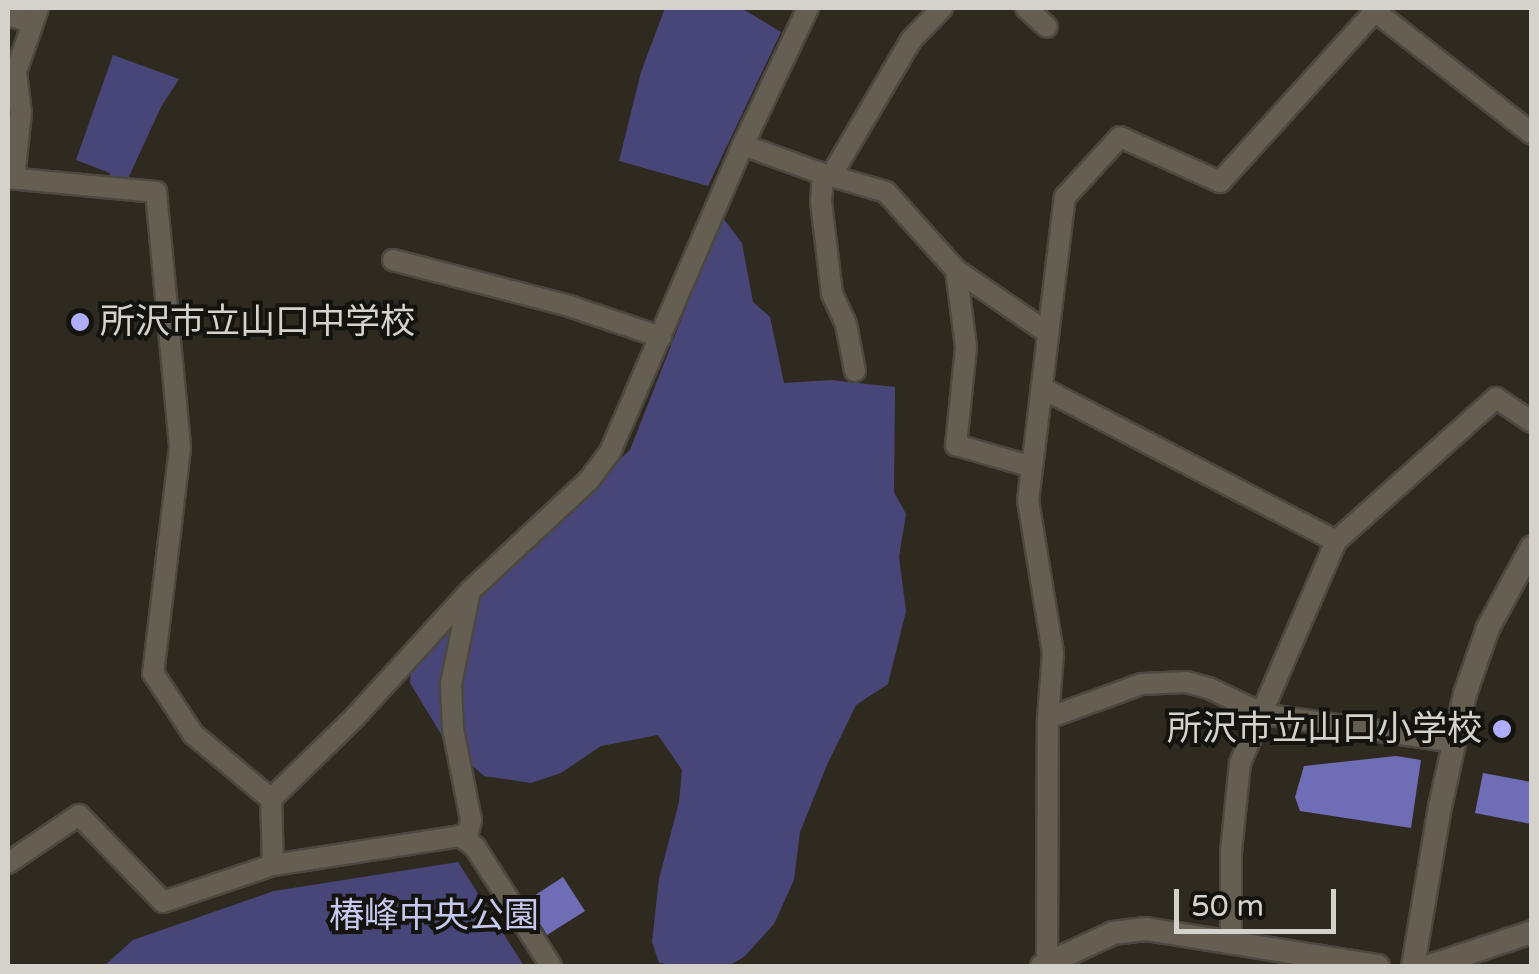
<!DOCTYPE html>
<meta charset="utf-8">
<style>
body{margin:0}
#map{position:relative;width:1539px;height:974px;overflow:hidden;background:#2f2a20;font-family:"Varela Round","Noto Sans JP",sans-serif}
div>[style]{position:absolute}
.green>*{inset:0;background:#484679}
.water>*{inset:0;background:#6f6db5}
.roads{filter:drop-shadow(2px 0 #4c4840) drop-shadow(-2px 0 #4c4840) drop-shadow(0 2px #4c4840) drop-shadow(0 -2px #4c4840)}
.minor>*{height:20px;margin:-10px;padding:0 10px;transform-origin:10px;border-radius:10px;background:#645e53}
.tertiary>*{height:22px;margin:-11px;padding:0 11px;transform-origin:11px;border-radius:11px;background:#645e53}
.dots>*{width:28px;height:28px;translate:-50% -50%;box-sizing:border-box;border:5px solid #15130e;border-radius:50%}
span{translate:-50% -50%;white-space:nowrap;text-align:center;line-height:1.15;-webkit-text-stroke:8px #15130e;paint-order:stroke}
.poi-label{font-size:35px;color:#d5d2cc}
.left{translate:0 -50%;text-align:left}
.right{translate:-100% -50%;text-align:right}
.park-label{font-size:35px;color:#c6c8f0}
.frame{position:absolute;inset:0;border:10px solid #d5d2cc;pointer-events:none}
.scale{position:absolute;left:1174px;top:889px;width:162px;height:45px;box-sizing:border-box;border:5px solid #d5d2cc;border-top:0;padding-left:12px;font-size:30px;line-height:35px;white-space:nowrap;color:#d5d2cc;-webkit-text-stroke:8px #15130e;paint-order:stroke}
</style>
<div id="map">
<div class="green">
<div style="clip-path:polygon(665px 8px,741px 8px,781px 32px,708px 186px,619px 161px,641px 72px)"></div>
<div style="clip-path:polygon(113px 55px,179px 79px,161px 107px,125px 185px,107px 184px,110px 173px,76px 160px)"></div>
<div style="clip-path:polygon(716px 209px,742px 243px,753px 302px,770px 317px,784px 383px,831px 380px,895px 387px,894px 492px,906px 514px,899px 557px,906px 611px,888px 684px,856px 705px,827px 765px,800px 832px,794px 880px,774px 924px,744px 957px,728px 966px,682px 966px,659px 963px,652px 942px,659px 879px,679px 802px,682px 770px,658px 735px,601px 746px,561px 773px,531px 783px,484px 776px,447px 744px,410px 683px,413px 651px,630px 450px,685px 310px)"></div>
<div style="clip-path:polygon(458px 862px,524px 966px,104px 966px,133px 940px,274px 891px)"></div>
</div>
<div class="water">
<div style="clip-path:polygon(1396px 756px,1421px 760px,1411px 828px,1300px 811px,1295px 797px,1304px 766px)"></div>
<div style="clip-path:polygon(1483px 773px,1531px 782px,1531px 824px,1475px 813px)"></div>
<div style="clip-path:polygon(563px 877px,585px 911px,547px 935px,526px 901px)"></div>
</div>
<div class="roads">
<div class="minor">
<div style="left:1026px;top:8px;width:28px;rotate:42deg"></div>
<div style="left:1371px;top:8px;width:204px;rotate:38deg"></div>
<div style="left:8px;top:15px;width:25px;rotate:18deg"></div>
<div style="left:743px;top:145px;width:85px;rotate:19.9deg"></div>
<div style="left:831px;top:176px;width:57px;rotate:16.2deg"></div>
<div style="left:886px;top:192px;width:105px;rotate:48.1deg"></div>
<div style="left:956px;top:270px;width:78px;rotate:82.6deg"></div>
<div style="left:966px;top:347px;width:99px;rotate:95.8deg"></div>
<div style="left:956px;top:445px;width:79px;rotate:16.1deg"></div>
<div style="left:8px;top:178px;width:149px;rotate:5.4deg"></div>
<div style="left:156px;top:192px;width:257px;rotate:84.6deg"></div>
<div style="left:180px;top:448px;width:227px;rotate:96.8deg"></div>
<div style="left:153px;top:673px;width:73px;rotate:56.7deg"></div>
<div style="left:193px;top:734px;width:102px;rotate:39.8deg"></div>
<div style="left:14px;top:178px;width:65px;rotate:-83.9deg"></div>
<div style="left:21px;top:113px;width:41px;rotate:-97deg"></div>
<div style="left:16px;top:72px;width:68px;rotate:-71deg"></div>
<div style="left:393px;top:260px;width:182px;rotate:14.6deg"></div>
<div style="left:569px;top:306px;width:97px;rotate:18.6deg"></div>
<div style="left:956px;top:270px;width:112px;rotate:34.4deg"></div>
<div style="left:855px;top:371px;width:48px;rotate:-100.8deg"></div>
<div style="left:846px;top:324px;width:33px;rotate:-115deg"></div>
<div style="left:832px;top:294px;width:93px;rotate:-96.8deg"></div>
<div style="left:821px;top:202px;width:28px;rotate:-86deg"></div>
<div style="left:823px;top:174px;width:8px;rotate:14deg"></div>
<div style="left:831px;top:176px;width:158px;rotate:-59.5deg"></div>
<div style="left:911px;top:40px;width:45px;rotate:-45.9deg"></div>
<div style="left:1042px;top:388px;width:331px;rotate:27.5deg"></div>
<div style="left:1048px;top:718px;width:65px;rotate:-85.6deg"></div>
<div style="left:1053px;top:653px;width:154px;rotate:-99.3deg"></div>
<div style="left:1028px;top:501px;width:306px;rotate:-83.1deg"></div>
<div style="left:1065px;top:197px;width:81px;rotate:-47.5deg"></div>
<div style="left:1120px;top:137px;width:110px;rotate:24.2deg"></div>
<div style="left:1220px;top:182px;width:232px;rotate:-47.8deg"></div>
<div style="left:466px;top:840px;width:21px;rotate:-76deg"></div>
<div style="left:471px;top:820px;width:93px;rotate:-101.2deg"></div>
<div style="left:453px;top:729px;width:45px;rotate:-92.5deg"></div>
<div style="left:451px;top:684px;width:95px;rotate:-78.5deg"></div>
<div style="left:8px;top:863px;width:86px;rotate:-34.1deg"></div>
<div style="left:79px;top:815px;width:121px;rotate:46deg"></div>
<div style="left:163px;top:902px;width:116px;rotate:-18.6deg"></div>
<div style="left:273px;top:865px;width:189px;rotate:-8.8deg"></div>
<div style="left:460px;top:836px;width:19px;rotate:36deg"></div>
<div style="left:475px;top:847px;width:141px;rotate:57.4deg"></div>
<div style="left:273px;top:865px;width:66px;rotate:-91.7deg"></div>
<div style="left:271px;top:799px;width:117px;rotate:-44.3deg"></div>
<div style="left:355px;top:717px;width:171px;rotate:-47.6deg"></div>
<div style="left:470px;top:591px;width:163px;rotate:-43deg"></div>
<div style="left:589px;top:480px;width:35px;rotate:-53deg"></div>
<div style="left:610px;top:452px;width:335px;rotate:-66.6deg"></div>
<div style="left:743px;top:145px;width:152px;rotate:-64.6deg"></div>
<div style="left:1231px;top:940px;width:88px;rotate:-90deg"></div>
<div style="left:1231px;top:852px;width:89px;rotate:-84.2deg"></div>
<div style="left:1240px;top:763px;width:242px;rotate:-66.6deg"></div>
<div style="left:1336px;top:541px;width:215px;rotate:-41.8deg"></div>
<div style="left:1496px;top:398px;width:43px;rotate:33.7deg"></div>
<div style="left:1047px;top:962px;width:244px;rotate:-89.8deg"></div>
<div style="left:1048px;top:718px;width:100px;rotate:-19.9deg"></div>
<div style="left:1142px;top:684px;width:44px;rotate:-2.6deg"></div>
<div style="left:1186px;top:682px;width:24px;rotate:15deg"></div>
<div style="left:1209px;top:688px;width:60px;rotate:25.7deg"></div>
<div style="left:1263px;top:714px;width:193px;rotate:8.3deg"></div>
</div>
<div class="tertiary">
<div style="left:1042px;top:966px;width:78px;rotate:-24.9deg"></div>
<div style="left:1113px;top:933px;width:33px;rotate:-7deg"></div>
<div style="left:1146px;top:929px;width:235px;rotate:9.1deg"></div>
<div style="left:1413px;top:966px;width:161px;rotate:-80.4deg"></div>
<div style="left:1440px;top:807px;width:116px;rotate:-77.5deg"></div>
<div style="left:1465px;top:694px;width:70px;rotate:-70.8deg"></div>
<div style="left:1488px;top:628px;width:92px;rotate:-61.5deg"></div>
<div style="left:1430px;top:966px;width:108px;rotate:-18.4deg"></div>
</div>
</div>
<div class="dots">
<div style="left:80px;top:322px;background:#aeaefb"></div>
<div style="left:1502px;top:729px;background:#aeaefb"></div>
</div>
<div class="poi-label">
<span class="left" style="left:100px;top:322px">所沢市立山口中学校</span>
<span class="right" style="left:1482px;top:729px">所沢市立山口小学校</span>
</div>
<div class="park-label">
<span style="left:434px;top:916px">椿峰中央公園</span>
</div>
<div class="frame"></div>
<div class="scale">50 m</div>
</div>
